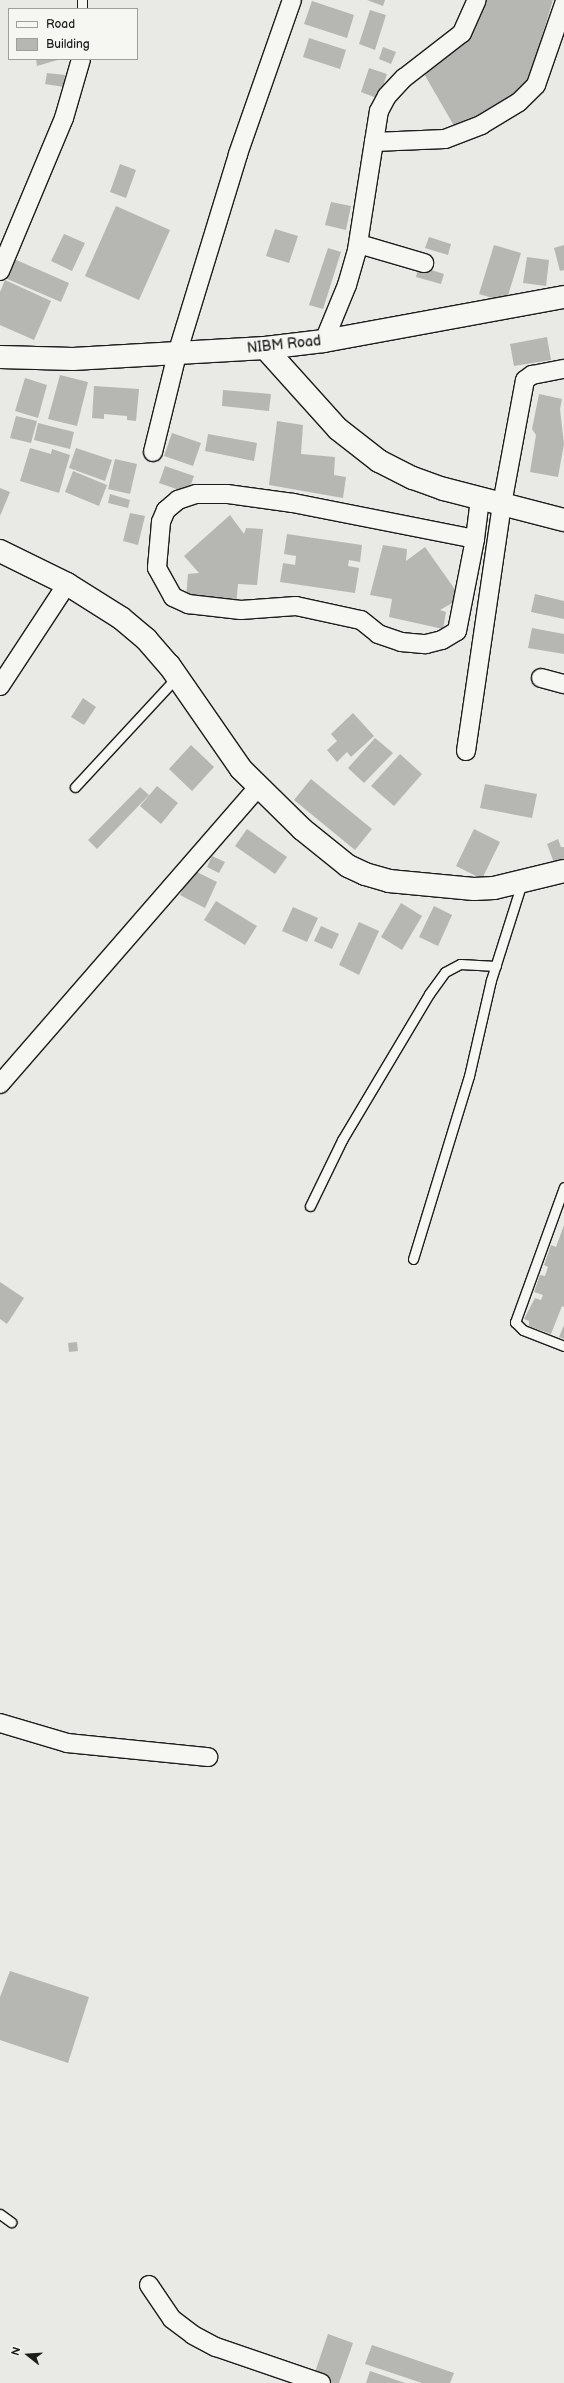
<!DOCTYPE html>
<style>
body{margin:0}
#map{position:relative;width:564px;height:2383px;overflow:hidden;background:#e9e9e5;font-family:"Balsamiq Sans",sans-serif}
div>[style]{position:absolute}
.building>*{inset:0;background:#b6b6b3}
.roads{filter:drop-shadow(1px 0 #1c1c1c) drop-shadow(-1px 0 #1c1c1c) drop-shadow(0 1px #1c1c1c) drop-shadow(0 -1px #1c1c1c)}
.lane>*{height:9px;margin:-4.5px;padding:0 4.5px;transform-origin:4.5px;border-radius:4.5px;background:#f6f6f2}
.street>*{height:18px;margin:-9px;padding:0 9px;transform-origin:9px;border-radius:9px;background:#f6f6f2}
.secondary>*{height:22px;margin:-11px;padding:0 11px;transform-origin:11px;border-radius:11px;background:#f6f6f2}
span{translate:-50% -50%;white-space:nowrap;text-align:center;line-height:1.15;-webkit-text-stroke:3px #f6f6f2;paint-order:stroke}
.street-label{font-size:14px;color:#1c1c1c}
.legend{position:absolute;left:8px;top:8px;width:130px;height:52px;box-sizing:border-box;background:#f6f6f2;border:1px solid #9f9f9c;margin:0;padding:5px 7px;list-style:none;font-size:12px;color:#1c1c1c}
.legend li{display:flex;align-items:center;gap:8px;height:20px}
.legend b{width:20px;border:1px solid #9f9f9c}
.north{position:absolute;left:8px;top:2335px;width:40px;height:40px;-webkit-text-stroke:3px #f6f6f2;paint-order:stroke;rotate:287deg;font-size:11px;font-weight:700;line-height:16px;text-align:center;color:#1c1c1c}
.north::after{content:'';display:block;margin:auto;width:14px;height:18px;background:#1c1c1c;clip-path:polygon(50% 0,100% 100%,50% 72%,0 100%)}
</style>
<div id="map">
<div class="building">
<div style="clip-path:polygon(367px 0,385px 0,383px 6px)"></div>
<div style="clip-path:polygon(482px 0,553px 0,526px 89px,457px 131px,423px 72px,472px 35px)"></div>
<div style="clip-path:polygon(312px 1px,354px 15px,347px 38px,304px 24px)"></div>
<div style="clip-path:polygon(370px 10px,386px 15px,375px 50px,359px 44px)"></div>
<div style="clip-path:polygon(309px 38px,346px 50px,340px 69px,303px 57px)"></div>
<div style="clip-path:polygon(383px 47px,396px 52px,391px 64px,379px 59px)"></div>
<div style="clip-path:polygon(36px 59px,61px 59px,37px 66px)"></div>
<div style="clip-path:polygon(369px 68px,387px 74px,379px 99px,361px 92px)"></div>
<div style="clip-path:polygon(47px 73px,65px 75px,64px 87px,45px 84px)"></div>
<div style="clip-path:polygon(120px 164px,136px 170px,126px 198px,110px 192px)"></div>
<div style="clip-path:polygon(331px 202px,351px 206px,346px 230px,325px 225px)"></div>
<div style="clip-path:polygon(116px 206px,170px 230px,139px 300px,85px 276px)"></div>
<div style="clip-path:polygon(275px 229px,298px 236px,289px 263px,266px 256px)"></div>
<div style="clip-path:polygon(64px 234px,85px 243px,72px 271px,51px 261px)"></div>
<div style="clip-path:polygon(429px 237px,451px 244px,448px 255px,425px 248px)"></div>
<div style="clip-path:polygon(494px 245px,521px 253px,506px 302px,479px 294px)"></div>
<div style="clip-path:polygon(564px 245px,564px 270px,560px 271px,554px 248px)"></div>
<div style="clip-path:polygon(328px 248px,341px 252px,323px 309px,309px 305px)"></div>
<div style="clip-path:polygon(527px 257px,549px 260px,546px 286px,523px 283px)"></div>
<div style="clip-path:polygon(14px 259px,69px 283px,61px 302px,5px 278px)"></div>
<div style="clip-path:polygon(419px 266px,444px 274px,441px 284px,416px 277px)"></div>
<div style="clip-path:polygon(5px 280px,51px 301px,34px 340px,0 325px,0 292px)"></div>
<div style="clip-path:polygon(547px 337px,551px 360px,514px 366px,510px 344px)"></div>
<div style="clip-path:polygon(60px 375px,88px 382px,77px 426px,48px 419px)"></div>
<div style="clip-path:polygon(25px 378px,47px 385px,38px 418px,15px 411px)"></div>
<div style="clip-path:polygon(94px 386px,139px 389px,136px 421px,127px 420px,127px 416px,104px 414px,104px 419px,92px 418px)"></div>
<div style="clip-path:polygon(223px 390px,271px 394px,269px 411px,222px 406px)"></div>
<div style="clip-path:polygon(539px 394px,562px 399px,560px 409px,564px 444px,558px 477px,530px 472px,536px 435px,532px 429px)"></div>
<div style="clip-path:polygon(16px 416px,37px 421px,31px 443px,10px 438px)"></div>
<div style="clip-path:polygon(277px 421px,303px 425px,301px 454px,335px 457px,334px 475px,346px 477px,343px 498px,269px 485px)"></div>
<div style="clip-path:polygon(38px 423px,74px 432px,70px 449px,34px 440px)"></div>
<div style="clip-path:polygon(172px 433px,201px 443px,193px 466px,164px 456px)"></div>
<div style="clip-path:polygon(208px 434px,257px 443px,254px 461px,205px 451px)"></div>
<div style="clip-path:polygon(30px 448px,51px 454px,52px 449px,70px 455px,59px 493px,20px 481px)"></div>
<div style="clip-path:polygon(76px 448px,112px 460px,105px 481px,69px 468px)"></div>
<div style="clip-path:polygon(115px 459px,137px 464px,130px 494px,108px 489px)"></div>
<div style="clip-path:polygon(165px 466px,194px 476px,188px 493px,159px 483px)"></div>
<div style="clip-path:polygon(73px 471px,107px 485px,99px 506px,65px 492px)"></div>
<div style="clip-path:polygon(0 488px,10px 492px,0 516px)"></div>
<div style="clip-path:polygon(110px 494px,130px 500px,128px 508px,108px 503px)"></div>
<div style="clip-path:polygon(130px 513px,145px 516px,138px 545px,123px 541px)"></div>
<div style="clip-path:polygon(230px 515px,244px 534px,246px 528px,263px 529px,257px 585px,238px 584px,236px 606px,186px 598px,188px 574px,199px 573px,184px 556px)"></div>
<div style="clip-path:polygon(287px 534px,362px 545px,360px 562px,349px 560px,348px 566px,359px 568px,355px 593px,280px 582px,283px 563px,295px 565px,296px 556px,284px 554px)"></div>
<div style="clip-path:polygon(383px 545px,407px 549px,406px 561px,425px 547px,461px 598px,440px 610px,446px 612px,443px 629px,389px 617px,392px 599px,370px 595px)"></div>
<div style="clip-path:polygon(535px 594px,564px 601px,564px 619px,531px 612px)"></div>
<div style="clip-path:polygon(532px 628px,564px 634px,564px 654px,528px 648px)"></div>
<div style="clip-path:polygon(83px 698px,96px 707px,84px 725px,71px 717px)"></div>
<div style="clip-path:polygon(353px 713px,374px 736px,351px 757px,347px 752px,337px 762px,327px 750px,337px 741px,331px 734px)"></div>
<div style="clip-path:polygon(375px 738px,393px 753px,364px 783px,348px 768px)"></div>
<div style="clip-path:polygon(191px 745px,214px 767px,192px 791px,169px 769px)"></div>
<div style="clip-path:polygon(400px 754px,422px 774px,394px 806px,371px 786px)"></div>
<div style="clip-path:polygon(311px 779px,372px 829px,355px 850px,294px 800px)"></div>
<div style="clip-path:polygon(485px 784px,537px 794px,532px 818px,480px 808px)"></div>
<div style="clip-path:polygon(157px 786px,178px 803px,161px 824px,140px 806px)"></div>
<div style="clip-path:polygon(140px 787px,149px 795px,97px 849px,88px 840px)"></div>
<div style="clip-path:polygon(247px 829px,287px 857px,275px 874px,235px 846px)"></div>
<div style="clip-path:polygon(474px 829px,500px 842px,482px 879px,456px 866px)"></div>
<div style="clip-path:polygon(558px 839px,561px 847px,564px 847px,564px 860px,554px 863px,547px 844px)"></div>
<div style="clip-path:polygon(212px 856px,225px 862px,219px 873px,207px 867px)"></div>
<div style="clip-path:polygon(193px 870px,217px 882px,205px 908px,180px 895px)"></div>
<div style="clip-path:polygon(216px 901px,257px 926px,245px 945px,204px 920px)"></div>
<div style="clip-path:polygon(401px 903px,422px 916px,402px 950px,381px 937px)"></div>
<div style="clip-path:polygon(434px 906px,452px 915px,438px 946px,419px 937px)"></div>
<div style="clip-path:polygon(293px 907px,318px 918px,307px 942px,282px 931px)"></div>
<div style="clip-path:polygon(359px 922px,379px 931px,359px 975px,339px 965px)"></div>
<div style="clip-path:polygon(321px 926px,339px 934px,332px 949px,314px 941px)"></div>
<div style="clip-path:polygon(564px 1225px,564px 1307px,562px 1306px,551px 1334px,529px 1326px,529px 1321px,524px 1319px,535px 1298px,541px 1300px,543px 1295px,534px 1292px,540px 1275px,545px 1276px,548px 1267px,544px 1265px,551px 1245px,556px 1247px)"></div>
<div style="clip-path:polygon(0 1282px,24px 1298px,7px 1324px,0 1319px)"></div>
<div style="clip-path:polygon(564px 1325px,564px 1339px,559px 1337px)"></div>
<div style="clip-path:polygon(77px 1342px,78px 1351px,69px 1352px,68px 1343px)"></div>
<div style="clip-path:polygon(10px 1971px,89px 1997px,68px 2063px,0 2040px,0 1997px)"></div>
<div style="clip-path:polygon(328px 2334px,353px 2343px,339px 2383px,328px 2383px,313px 2378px)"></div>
<div style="clip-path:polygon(372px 2345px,454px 2373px,450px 2383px,422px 2383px,365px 2364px)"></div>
<div style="clip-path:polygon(370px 2371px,405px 2383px,366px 2383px)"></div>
</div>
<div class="roads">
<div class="lane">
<div style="left:82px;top:0;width:9px;rotate:90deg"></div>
<div style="left:75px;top:787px;width:150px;rotate:-47.2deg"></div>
<div style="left:564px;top:1187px;width:144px;rotate:109.9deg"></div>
<div style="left:515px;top:1322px;width:11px;rotate:45deg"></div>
<div style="left:523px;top:1330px;width:44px;rotate:21.3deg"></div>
<div style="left:310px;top:1206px;width:73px;rotate:-64.1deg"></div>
<div style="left:342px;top:1140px;width:170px;rotate:-59.2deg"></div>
<div style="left:429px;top:994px;width:27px;rotate:-54deg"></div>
<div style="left:445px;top:972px;width:17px;rotate:-28deg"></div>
<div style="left:460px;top:964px;width:36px;rotate:3deg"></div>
<div style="left:413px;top:1259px;width:191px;rotate:-73deg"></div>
<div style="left:469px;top:1076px;width:98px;rotate:-77.1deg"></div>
<div style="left:491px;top:980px;width:103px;rotate:-72.4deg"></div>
<div style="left:0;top:2214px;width:14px;rotate:36deg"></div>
</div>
<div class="street">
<div style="left:374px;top:142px;width:31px;rotate:-81deg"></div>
<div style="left:379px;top:111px;width:17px;rotate:-62deg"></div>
<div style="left:387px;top:96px;width:25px;rotate:-47deg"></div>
<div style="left:404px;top:78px;width:73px;rotate:-37.8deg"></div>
<div style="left:462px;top:33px;width:36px;rotate:-66deg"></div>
<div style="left:359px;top:244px;width:68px;rotate:16.3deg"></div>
<div style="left:0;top:271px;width:166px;rotate:-67.3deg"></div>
<div style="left:64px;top:118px;width:61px;rotate:-73.9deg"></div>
<div style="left:324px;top:341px;width:61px;rotate:-67.7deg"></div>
<div style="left:347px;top:285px;width:36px;rotate:-74deg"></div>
<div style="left:357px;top:250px;width:109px;rotate:-81.1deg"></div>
<div style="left:374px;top:142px;width:71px;rotate:-2.4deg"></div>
<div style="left:445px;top:139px;width:39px;rotate:-21deg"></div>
<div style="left:481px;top:125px;width:44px;rotate:-31.2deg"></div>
<div style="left:519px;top:102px;width:24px;rotate:-45deg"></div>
<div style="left:536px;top:85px;width:86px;rotate:-70.9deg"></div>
<div style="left:153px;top:452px;width:101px;rotate:-76.2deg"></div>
<div style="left:177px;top:354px;width:209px;rotate:-73deg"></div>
<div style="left:238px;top:154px;width:163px;rotate:-70.7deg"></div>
<div style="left:475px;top:539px;width:186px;rotate:-168.8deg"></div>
<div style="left:293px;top:503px;width:67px;rotate:-172.2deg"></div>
<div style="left:227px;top:494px;width:31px;rotate:180deg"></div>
<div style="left:196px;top:494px;width:19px;rotate:162deg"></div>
<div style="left:178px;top:500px;width:16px;rotate:140deg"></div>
<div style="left:166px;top:510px;width:13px;rotate:113deg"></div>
<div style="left:161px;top:522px;width:46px;rotate:95deg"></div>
<div style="left:157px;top:568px;width:33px;rotate:61deg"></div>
<div style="left:173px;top:597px;width:17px;rotate:25deg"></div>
<div style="left:188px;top:604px;width:53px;rotate:6.5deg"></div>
<div style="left:241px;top:610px;width:55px;rotate:-4.2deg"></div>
<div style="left:296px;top:606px;width:66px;rotate:12.2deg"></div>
<div style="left:361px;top:620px;width:22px;rotate:39deg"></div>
<div style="left:378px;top:634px;width:24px;rotate:19deg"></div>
<div style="left:401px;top:642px;width:25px;rotate:5deg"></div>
<div style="left:426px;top:644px;width:16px;rotate:-14deg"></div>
<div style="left:442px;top:640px;width:17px;rotate:-31deg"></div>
<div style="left:457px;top:631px;width:94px;rotate:-78.9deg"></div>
<div style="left:475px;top:539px;width:40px;rotate:-82.9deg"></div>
<div style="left:541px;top:678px;width:24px;rotate:15deg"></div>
<div style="left:0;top:686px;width:122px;rotate:-56.7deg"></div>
<div style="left:466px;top:751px;width:250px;rotate:-81.7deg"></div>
<div style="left:502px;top:504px;width:126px;rotate:-79.5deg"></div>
<div style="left:525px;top:380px;width:9px;rotate:-36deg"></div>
<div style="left:532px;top:375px;width:33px;rotate:-11deg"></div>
<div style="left:0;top:1084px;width:393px;rotate:-49deg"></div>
<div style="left:0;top:1723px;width:70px;rotate:16.6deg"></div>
<div style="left:67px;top:1743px;width:142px;rotate:5.7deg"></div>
<div style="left:149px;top:2285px;width:41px;rotate:55.9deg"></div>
<div style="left:172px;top:2319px;width:26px;rotate:37deg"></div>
<div style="left:193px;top:2335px;width:26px;rotate:28deg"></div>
<div style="left:216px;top:2347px;width:111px;rotate:18.9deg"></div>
</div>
<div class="secondary">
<div style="left:265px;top:348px;width:109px;rotate:48deg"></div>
<div style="left:338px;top:429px;width:52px;rotate:38deg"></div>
<div style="left:379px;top:461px;width:38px;rotate:27deg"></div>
<div style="left:413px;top:478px;width:33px;rotate:20deg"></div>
<div style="left:444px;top:489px;width:124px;rotate:14.5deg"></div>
<div style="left:0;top:357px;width:73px;rotate:1.6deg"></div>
<div style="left:73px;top:359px;width:192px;rotate:-3.3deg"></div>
<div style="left:265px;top:348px;width:59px;rotate:-6.8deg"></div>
<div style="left:324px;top:341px;width:244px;rotate:-10.4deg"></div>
<div style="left:0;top:551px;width:75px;rotate:26.2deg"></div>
<div style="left:67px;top:584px;width:64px;rotate:32.2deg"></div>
<div style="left:121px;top:618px;width:33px;rotate:40deg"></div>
<div style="left:146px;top:639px;width:35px;rotate:49deg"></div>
<div style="left:169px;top:665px;width:126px;rotate:55.3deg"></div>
<div style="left:241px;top:769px;width:86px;rotate:44.5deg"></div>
<div style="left:302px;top:829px;width:59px;rotate:38.8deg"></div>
<div style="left:348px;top:866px;width:19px;rotate:25deg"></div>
<div style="left:365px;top:874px;width:25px;rotate:16deg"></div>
<div style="left:389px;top:881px;width:85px;rotate:5.4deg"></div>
<div style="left:474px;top:889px;width:20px;rotate:-3deg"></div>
<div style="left:494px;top:888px;width:72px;rotate:-13.7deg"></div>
</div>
</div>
<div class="street-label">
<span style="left:284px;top:345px;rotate:-6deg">NIBM Road</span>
</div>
<ul class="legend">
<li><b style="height:5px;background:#f6f6f2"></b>Road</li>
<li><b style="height:11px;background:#b6b6b3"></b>Building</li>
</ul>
<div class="north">N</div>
</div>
